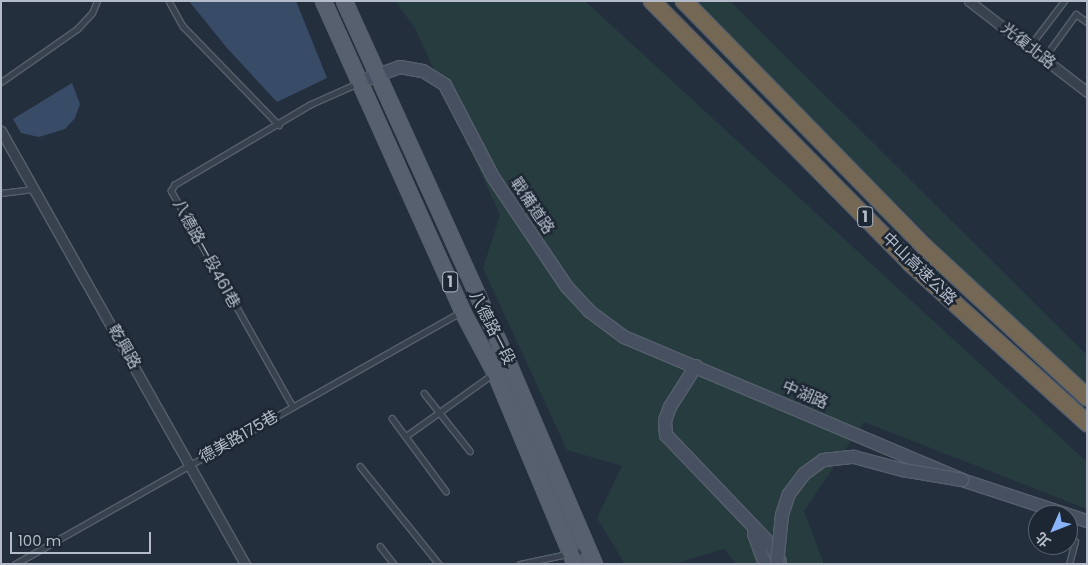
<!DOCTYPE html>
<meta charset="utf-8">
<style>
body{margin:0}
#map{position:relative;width:1088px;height:565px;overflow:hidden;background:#242f3e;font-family:Poppins,"Noto Sans TC",sans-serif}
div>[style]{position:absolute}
.green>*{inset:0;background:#263c3f}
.water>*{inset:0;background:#394c67}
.roads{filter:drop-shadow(1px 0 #565f6c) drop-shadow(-1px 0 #565f6c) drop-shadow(0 1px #565f6c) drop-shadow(0 -1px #565f6c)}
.lane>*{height:4.5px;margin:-2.25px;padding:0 2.25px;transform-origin:2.25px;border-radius:2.25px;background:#38414e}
.street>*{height:9px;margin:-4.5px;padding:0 4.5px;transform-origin:4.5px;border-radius:4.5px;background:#38414e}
.secondary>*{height:12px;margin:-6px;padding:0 6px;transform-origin:6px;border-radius:6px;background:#465061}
.primary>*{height:15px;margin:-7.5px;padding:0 7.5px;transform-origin:7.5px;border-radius:7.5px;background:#56606e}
.highway>*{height:16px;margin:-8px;padding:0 8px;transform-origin:8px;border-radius:8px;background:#746855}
.bridges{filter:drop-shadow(1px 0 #565f6c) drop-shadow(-1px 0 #565f6c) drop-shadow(0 1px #565f6c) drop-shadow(0 -1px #565f6c)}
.secondary-bridge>*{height:12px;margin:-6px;padding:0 6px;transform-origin:6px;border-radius:6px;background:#465061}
span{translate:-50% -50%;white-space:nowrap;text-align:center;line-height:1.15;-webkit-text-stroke:5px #1d2633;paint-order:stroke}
.shield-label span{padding:1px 4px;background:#1d2633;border:1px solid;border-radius:4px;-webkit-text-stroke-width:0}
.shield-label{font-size:15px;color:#b4bcc9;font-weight:700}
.street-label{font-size:16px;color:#b4bcc9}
.frame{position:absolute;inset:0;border:2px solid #b4bcc9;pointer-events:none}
.north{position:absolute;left:1028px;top:505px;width:50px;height:50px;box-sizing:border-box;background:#1d2633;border:1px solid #59626f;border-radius:50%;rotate:226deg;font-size:14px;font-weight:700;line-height:20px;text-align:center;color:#b4bcc9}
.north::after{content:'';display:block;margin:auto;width:18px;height:22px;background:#8ab4f8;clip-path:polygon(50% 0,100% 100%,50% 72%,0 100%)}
.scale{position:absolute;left:10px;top:532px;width:141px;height:22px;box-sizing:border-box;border:2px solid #b4bcc9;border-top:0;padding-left:6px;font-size:15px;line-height:18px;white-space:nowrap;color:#b4bcc9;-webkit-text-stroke:4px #1d2633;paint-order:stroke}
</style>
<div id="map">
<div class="green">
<div style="clip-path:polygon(395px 1px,585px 1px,1087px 462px,1087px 509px,864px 422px,804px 511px,824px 564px,737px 564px,724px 549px,673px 564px,625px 564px,597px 518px,622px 466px,567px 450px,483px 268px,500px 215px,415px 28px)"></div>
<div style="clip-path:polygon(694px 1px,730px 1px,1087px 355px,1087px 395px)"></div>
</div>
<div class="water">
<div style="clip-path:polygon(189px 1px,296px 1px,327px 78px,277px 102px,227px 48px)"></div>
<div style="clip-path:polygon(72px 83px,80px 104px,75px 118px,65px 129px,39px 137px,21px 133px,13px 119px)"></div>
</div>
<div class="roads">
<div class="lane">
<div style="left:169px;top:1px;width:29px;rotate:61deg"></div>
<div style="left:183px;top:26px;width:138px;rotate:45.9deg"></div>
<div style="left:1029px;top:47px;width:58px;rotate:-52.7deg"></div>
<div style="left:1044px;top:58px;width:54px;rotate:-54deg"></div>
<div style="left:1076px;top:14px;width:14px;rotate:36deg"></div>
<div style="left:1px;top:82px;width:93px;rotate:-34.9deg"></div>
<div style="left:77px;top:29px;width:22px;rotate:-47deg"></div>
<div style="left:92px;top:13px;width:13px;rotate:-67deg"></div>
<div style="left:1px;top:193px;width:32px;rotate:-7deg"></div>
<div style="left:424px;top:393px;width:74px;rotate:51.6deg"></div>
<div style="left:292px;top:406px;width:247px;rotate:-119.4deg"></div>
<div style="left:171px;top:191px;width:7px;rotate:-63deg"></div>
<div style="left:174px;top:185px;width:159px;rotate:-30.6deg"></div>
<div style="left:311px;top:104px;width:49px;rotate:-24deg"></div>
<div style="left:392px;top:418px;width:91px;rotate:53.5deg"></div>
<div style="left:406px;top:436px;width:107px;rotate:-35.5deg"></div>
<div style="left:360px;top:466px;width:126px;rotate:51.1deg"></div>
<div style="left:380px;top:546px;width:23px;rotate:52deg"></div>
<div style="left:15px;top:564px;width:510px;rotate:-29.48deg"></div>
<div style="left:520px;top:564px;width:67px;rotate:-12deg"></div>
<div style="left:1069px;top:564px;width:23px;rotate:-75deg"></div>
</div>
<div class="street">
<div style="left:969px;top:1px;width:149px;rotate:37.6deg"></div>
<div style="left:1px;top:131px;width:497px;rotate:60.6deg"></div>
</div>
<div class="secondary">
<div style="left:362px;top:81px;width:40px;rotate:-20.2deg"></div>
<div style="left:400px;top:67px;width:23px;rotate:10deg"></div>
<div style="left:423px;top:71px;width:26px;rotate:32deg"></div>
<div style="left:445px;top:85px;width:104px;rotate:62.4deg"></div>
<div style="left:493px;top:177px;width:133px;rotate:56.1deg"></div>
<div style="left:567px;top:287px;width:33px;rotate:47deg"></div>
<div style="left:589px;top:311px;width:44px;rotate:36.6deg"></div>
<div style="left:624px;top:337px;width:367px;rotate:22.9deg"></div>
<div style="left:962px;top:480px;width:132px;rotate:18.2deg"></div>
<div style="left:696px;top:366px;width:49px;rotate:122.4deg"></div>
<div style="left:670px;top:407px;width:15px;rotate:110deg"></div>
<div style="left:665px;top:421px;width:14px;rotate:86deg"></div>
<div style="left:666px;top:435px;width:152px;rotate:46.3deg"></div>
<div style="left:771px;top:545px;width:18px;rotate:61deg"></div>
<div style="left:754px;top:534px;width:32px;rotate:70deg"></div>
</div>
<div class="primary">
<div style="left:323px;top:1px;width:340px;rotate:65.8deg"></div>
<div style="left:462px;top:311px;width:70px;rotate:62deg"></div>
<div style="left:495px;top:373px;width:207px;rotate:67.3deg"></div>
<div style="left:344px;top:1px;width:397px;rotate:65.6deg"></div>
<div style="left:508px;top:363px;width:219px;rotate:66.8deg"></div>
</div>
<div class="highway">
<div style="left:652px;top:1px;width:368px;rotate:45.4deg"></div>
<div style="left:910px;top:263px;width:239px;rotate:42.1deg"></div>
<div style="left:684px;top:1px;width:344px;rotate:45.6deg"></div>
<div style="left:925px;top:247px;width:221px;rotate:42.8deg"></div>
</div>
</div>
<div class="bridges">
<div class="secondary-bridge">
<div style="left:777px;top:564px;width:49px;rotate:-84.2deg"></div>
<div style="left:782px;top:515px;width:22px;rotate:-72deg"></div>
<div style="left:789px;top:494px;width:25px;rotate:-53deg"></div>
<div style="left:804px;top:474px;width:24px;rotate:-36deg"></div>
<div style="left:823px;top:460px;width:31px;rotate:-6deg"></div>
<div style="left:854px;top:457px;width:51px;rotate:14.9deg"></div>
<div style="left:903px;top:470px;width:60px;rotate:9.6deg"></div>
</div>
</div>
<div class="shield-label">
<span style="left:865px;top:217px">1</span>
<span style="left:450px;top:282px">1</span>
</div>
<div class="street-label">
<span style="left:1028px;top:46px;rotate:38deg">光復北路</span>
<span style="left:532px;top:206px;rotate:56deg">戰備道路</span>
<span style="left:206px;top:254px;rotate:61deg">八德路一段461巷</span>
<span style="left:919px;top:269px;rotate:44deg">中山高速公路</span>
<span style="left:492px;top:328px;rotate:63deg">八德路一段</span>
<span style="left:124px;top:347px;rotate:60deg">乾興路</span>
<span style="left:805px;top:395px;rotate:23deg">中湖路</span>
<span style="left:239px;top:437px;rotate:-30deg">德美路175巷</span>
</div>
<div class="frame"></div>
<div class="north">北</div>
<div class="scale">100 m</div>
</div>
